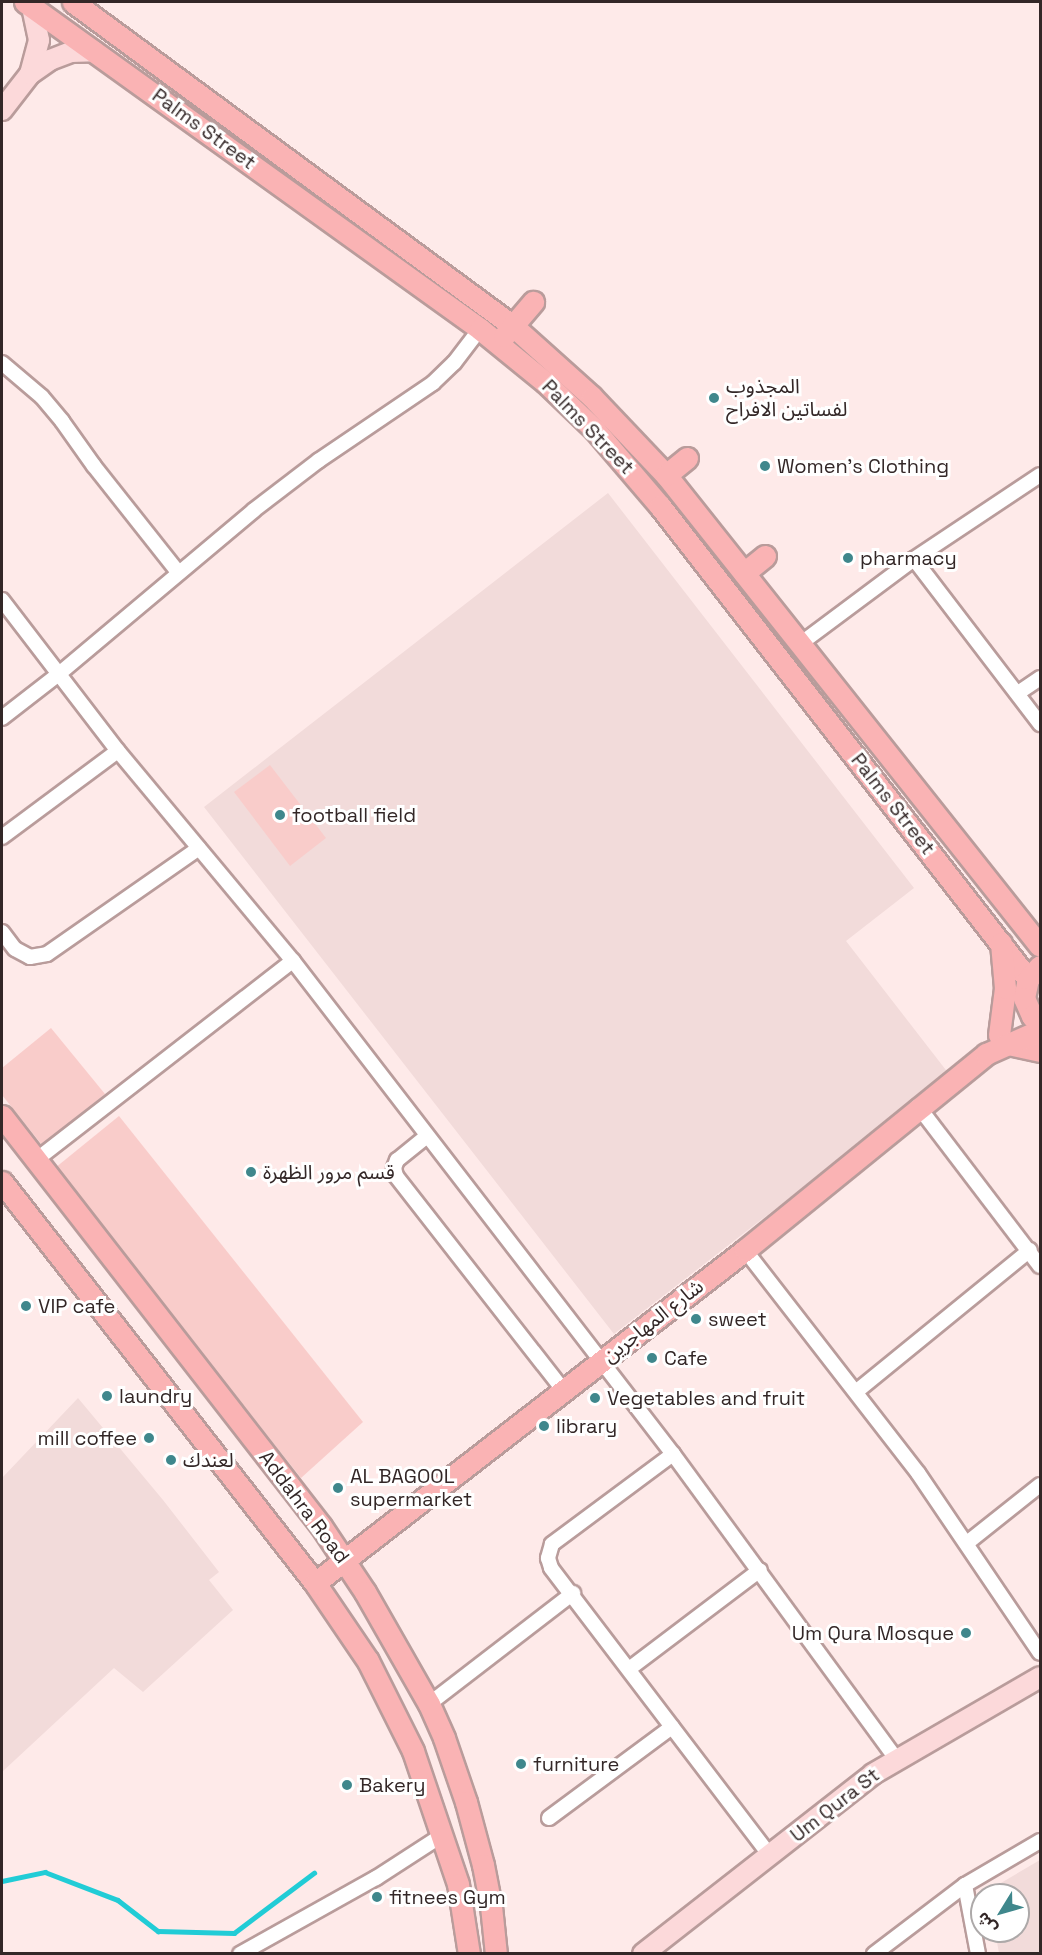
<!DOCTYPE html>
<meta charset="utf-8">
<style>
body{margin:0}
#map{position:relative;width:1042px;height:1955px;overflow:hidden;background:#feeae9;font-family:"Space Grotesk","Noto Sans Arabic",sans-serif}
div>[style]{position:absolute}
.built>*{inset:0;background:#f2dbda}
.green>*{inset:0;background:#f9ccca}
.stream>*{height:4.5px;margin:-2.25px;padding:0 2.25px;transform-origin:2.25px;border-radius:2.25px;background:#21ccd6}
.roads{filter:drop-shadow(2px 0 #b99c9b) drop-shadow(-2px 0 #b99c9b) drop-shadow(0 2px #b99c9b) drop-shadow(0 -2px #b99c9b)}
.street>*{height:14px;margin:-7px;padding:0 7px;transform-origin:7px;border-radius:7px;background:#fff}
.secondary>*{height:20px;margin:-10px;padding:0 10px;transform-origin:10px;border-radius:10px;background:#fcd9da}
.primary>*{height:21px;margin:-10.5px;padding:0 10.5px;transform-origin:10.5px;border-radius:10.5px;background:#fab3b4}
.dots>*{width:16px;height:16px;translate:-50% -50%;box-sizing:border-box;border:3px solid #fff;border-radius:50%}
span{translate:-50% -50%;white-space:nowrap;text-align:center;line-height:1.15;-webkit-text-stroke:6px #fff;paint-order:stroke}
.street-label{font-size:20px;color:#332727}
.poi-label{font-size:20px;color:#332727}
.left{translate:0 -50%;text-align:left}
.right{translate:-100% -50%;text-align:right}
.frame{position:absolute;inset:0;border:3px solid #332727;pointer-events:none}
.north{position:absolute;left:970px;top:1883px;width:60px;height:60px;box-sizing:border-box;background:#fff;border:2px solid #ada9a9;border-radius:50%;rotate:233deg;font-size:16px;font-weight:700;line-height:24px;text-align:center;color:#332727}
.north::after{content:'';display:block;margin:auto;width:21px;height:27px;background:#3f878c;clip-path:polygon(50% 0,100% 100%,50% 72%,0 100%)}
</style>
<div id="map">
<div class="built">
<div style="clip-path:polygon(608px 493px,914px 888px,846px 941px,949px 1074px,614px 1334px,204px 807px)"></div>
<div style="clip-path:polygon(78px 1398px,163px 1500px,219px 1572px,209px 1580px,233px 1610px,143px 1692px,114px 1668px,2px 1772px,2px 1478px)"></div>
<div style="clip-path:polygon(1040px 1860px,1040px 1953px,999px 1953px,995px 1931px,1018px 1931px,1018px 1895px,992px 1895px,994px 1887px)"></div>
</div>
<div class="green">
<div style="clip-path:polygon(270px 765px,326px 838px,290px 866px,234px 792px)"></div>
<div style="clip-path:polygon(51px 1028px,105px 1094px,42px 1145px,2px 1095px,2px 1068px)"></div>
<div style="clip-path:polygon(119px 1116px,363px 1422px,301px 1478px,55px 1168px)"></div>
</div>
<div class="stream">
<div style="left:2px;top:1881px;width:44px;rotate:-11.8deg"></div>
<div style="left:45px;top:1872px;width:78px;rotate:21deg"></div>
<div style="left:118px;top:1900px;width:51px;rotate:37.8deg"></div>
<div style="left:158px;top:1931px;width:76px;rotate:1.5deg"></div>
<div style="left:234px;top:1933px;width:100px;rotate:-36.9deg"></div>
</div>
<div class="roads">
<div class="street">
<div style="left:2px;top:363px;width:52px;rotate:40.4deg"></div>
<div style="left:42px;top:397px;width:31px;rotate:50deg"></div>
<div style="left:62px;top:421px;width:55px;rotate:54.6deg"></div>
<div style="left:94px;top:466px;width:135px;rotate:51.6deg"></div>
<div style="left:914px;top:559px;width:208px;rotate:52.6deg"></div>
<div style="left:2px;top:600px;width:190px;rotate:52.5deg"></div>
<div style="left:118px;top:751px;width:273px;rotate:50.2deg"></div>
<div style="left:293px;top:961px;width:622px;rotate:52.38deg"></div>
<div style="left:673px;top:1454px;width:378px;rotate:53.8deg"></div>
<div style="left:800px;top:644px;width:142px;rotate:-36.7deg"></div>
<div style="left:914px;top:559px;width:151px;rotate:-33.7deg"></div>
<div style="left:1018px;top:693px;width:27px;rotate:-34deg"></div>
<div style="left:2px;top:718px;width:73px;rotate:-37.8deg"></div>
<div style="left:60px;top:673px;width:253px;rotate:-40deg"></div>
<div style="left:254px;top:510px;width:81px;rotate:-37.4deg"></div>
<div style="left:318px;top:461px;width:139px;rotate:-34.1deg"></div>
<div style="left:433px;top:383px;width:29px;rotate:-44deg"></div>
<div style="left:454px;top:363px;width:43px;rotate:-52.6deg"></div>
<div style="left:2px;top:837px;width:144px;rotate:-36.6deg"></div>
<div style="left:2px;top:932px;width:21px;rotate:53deg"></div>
<div style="left:15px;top:949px;width:17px;rotate:28deg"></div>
<div style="left:30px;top:957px;width:17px;rotate:-10deg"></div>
<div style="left:47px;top:954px;width:185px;rotate:-34.9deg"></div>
<div style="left:918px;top:1106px;width:201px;rotate:52.7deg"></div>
<div style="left:427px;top:1136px;width:38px;rotate:141deg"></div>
<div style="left:397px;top:1160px;width:9px;rotate:111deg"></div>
<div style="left:394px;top:1168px;width:8px;rotate:76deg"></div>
<div style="left:396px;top:1176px;width:271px;rotate:52deg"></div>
<div style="left:36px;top:1160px;width:325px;rotate:-37.8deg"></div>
<div style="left:745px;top:1250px;width:282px;rotate:52.2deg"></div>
<div style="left:918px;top:1473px;width:217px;rotate:55.9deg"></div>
<div style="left:857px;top:1391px;width:223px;rotate:-39.2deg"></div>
<div style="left:673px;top:1454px;width:151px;rotate:143.4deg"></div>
<div style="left:552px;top:1544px;width:15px;rotate:106deg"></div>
<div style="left:548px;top:1558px;width:10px;rotate:73deg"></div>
<div style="left:551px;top:1568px;width:361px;rotate:52.7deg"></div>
<div style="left:967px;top:1543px;width:93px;rotate:-38.5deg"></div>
<div style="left:629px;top:1669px;width:164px;rotate:-37.1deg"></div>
<div style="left:429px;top:1704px;width:182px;rotate:-37.6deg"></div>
<div style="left:549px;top:1818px;width:153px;rotate:-36.5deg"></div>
<div style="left:965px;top:1885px;width:70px;rotate:79.3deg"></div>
<div style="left:240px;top:1954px;width:156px;rotate:-29.2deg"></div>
<div style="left:376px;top:1878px;width:77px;rotate:-32.9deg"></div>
<div style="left:874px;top:1954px;width:114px;rotate:-37.2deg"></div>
<div style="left:965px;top:1885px;width:87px;rotate:-30.4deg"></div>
</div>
<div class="secondary">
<div style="left:30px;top:74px;width:35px;rotate:-75deg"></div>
<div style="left:39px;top:40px;width:34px;rotate:-102deg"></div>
<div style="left:2px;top:110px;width:46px;rotate:-52.1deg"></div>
<div style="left:30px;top:74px;width:24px;rotate:-35deg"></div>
<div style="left:50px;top:60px;width:22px;rotate:-21deg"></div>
<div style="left:71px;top:52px;width:23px;rotate:-2deg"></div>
<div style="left:643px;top:1954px;width:292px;rotate:-38deg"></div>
<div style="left:873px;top:1774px;width:193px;rotate:-30.1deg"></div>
</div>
<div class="primary">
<div style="left:25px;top:2px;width:560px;rotate:35.7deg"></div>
<div style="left:480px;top:329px;width:84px;rotate:39.2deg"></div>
<div style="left:545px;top:382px;width:69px;rotate:43.8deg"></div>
<div style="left:595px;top:430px;width:100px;rotate:49.5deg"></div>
<div style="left:660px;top:506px;width:599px;rotate:52.12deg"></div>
<div style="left:73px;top:2px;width:546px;rotate:36.37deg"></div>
<div style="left:513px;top:326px;width:106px;rotate:41.9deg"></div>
<div style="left:592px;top:397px;width:108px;rotate:46.5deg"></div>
<div style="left:666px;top:475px;width:601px;rotate:51.55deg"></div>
<div style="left:504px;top:336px;width:45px;rotate:-49.5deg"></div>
<div style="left:666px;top:475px;width:27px;rotate:-39deg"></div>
<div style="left:744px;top:573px;width:27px;rotate:-39deg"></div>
<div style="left:1040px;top:966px;width:18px;rotate:133deg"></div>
<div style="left:1028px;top:979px;width:19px;rotate:102deg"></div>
<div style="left:1024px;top:998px;width:20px;rotate:66deg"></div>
<div style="left:1032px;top:1016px;width:11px;rotate:41deg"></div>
<div style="left:999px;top:1035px;width:47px;rotate:-82.7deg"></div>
<div style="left:1005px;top:988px;width:45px;rotate:-95.1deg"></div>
<div style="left:1008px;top:1044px;width:33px;rotate:12deg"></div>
<div style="left:2px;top:1116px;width:519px;rotate:52.12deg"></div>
<div style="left:321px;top:1526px;width:79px;rotate:56.3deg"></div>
<div style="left:365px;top:1592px;width:129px;rotate:60.3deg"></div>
<div style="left:429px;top:1704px;width:37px;rotate:66deg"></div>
<div style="left:444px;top:1738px;width:68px;rotate:71deg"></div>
<div style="left:466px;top:1802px;width:65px;rotate:74.9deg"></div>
<div style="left:483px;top:1865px;width:42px;rotate:79deg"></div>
<div style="left:491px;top:1906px;width:48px;rotate:84.1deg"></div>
<div style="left:2px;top:1182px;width:509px;rotate:52.03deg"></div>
<div style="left:315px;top:1583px;width:94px;rotate:55.8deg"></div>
<div style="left:368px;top:1661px;width:101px;rotate:63.4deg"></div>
<div style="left:413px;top:1751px;width:140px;rotate:71.3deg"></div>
<div style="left:458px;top:1884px;width:71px;rotate:81.1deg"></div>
<div style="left:315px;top:1583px;width:544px;rotate:-37.75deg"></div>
<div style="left:745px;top:1250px;width:311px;rotate:-39.1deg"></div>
<div style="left:986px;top:1054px;width:59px;rotate:-24deg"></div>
</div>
</div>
<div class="dots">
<div style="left:714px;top:398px;background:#3f878c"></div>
<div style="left:765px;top:466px;background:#3f878c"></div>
<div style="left:848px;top:558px;background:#3f878c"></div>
<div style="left:280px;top:815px;background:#3f878c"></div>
<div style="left:251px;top:1172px;background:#3f878c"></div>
<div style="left:26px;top:1306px;background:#3f878c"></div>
<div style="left:696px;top:1319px;background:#3f878c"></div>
<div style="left:652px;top:1358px;background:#3f878c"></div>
<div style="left:107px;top:1396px;background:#3f878c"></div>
<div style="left:595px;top:1398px;background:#3f878c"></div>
<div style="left:544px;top:1426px;background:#3f878c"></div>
<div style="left:149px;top:1438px;background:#3f878c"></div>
<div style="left:171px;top:1460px;background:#3f878c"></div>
<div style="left:338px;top:1488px;background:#3f878c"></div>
<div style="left:966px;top:1633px;background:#3f878c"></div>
<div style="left:521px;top:1764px;background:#3f878c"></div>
<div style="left:347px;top:1785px;background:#3f878c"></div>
<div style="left:377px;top:1897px;background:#3f878c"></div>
</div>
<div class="street-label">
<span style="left:204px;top:129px;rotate:36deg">Palms Street</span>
<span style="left:588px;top:427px;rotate:46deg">Palms Street</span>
<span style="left:893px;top:804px;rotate:52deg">Palms Street</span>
<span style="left:653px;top:1321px;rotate:-38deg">شارع المهاجرين</span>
<span style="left:304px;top:1507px;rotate:53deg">Addahra Road</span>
<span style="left:835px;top:1805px;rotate:-38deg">Um Qura St</span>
</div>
<div class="poi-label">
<span class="left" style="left:726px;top:398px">المجذوب<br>لفساتين الافراح</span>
<span class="left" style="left:777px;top:466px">Women's Clothing</span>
<span class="left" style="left:860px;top:558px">pharmacy</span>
<span class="left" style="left:292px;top:815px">football field</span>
<span class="left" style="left:263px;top:1172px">قسم مرور الظهرة</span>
<span class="left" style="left:38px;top:1306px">VIP cafe</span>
<span class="left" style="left:708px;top:1319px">sweet</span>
<span class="left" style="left:664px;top:1358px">Cafe</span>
<span class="left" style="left:119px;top:1396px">laundry</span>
<span class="left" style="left:607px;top:1398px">Vegetables and fruit</span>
<span class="left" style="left:556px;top:1426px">library</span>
<span class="right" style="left:137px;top:1438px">mill coffee</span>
<span class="left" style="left:183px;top:1460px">لعندك</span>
<span class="left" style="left:350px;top:1488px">AL BAGOOL<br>supermarket</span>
<span class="right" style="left:954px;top:1633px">Um Qura Mosque</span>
<span class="left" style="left:533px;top:1764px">furniture</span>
<span class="left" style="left:359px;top:1785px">Bakery</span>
<span class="left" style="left:389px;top:1897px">fitnees Gym</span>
</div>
<div class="frame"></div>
<div class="north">ش</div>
</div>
